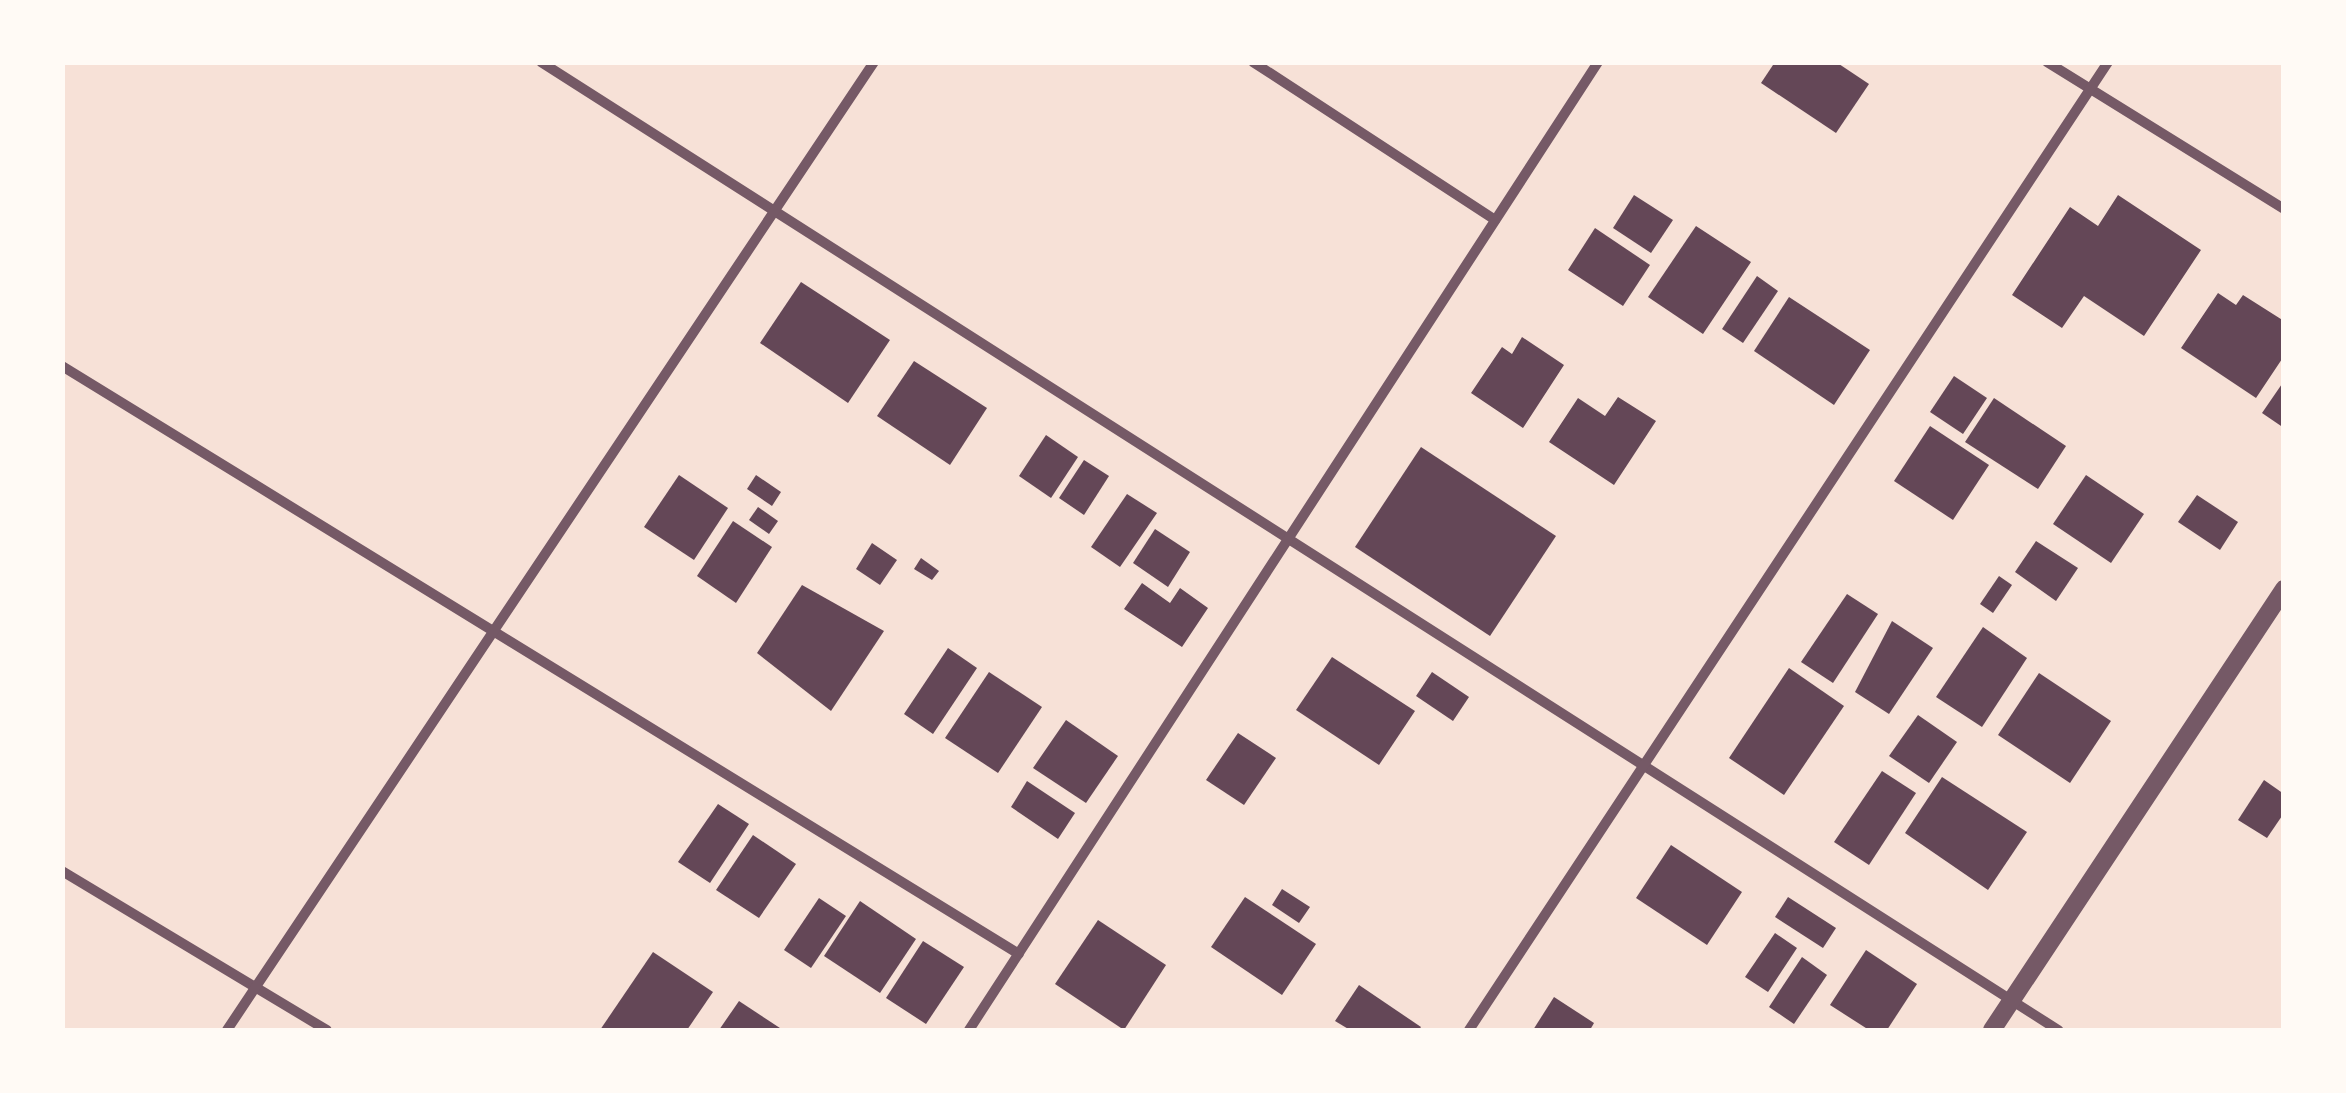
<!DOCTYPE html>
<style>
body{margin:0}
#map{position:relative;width:2346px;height:1093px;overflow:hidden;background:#f7e1d7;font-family:"Fira Sans",sans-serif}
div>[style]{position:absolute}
.building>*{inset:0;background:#644757}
.minor>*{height:10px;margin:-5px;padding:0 5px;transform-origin:5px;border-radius:5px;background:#755966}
.tertiary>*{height:18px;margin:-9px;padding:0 9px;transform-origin:9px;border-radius:9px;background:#755966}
span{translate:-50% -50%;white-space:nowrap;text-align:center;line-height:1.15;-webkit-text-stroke:9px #fffaf5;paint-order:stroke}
.frame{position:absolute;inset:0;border:65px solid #fffaf5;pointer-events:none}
</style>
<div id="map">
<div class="building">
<div style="clip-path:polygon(1775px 62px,1836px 62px,1869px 84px,1836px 133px,1761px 83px)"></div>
<div style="clip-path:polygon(1634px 195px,1673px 220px,1651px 253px,1613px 228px)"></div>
<div style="clip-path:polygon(2118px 195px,2201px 250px,2144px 336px,2084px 296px,2062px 328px,2012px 295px,2070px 207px,2098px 226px)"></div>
<div style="clip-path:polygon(1696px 226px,1751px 262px,1703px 334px,1648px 297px)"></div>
<div style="clip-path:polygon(1595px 228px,1650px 265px,1623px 306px,1568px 270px)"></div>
<div style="clip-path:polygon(1757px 276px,1778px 291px,1743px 343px,1722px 329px)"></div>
<div style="clip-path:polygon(801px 282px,890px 340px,848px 403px,760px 343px)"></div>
<div style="clip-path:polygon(2218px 293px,2236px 305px,2243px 295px,2284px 321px,2284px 356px,2256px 398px,2181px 348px)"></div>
<div style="clip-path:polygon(1789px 297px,1870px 350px,1834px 405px,1754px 351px)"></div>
<div style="clip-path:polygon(1522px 337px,1564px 365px,1523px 428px,1471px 393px,1502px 347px,1512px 354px)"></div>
<div style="clip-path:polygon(914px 361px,987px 408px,950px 465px,877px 416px)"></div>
<div style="clip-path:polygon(1954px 376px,1987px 398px,1963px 434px,1930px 412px)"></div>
<div style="clip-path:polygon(2284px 381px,2284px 428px,2262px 413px)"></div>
<div style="clip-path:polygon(1618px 397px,1656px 421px,1614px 485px,1549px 442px,1578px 398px,1605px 416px)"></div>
<div style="clip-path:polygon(1994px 398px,2066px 446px,2038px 489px,1965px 442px)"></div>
<div style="clip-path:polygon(1930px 426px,1989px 465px,1953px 520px,1894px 481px)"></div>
<div style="clip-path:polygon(1046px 435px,1078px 457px,1051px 498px,1019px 476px)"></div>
<div style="clip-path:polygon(1421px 447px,1556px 536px,1490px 636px,1355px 547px)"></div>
<div style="clip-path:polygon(1084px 460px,1109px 476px,1084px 515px,1059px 498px)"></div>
<div style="clip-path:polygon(679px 475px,728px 508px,694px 560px,644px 527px)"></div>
<div style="clip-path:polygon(756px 475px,781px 492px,772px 506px,747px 489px)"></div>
<div style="clip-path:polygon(2086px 475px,2144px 514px,2111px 563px,2053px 524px)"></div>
<div style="clip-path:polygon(1127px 494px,1157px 513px,1120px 567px,1091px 547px)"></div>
<div style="clip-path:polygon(2197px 495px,2238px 522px,2220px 550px,2178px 522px)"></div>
<div style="clip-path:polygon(758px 507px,778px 521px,769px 534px,749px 520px)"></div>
<div style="clip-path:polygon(733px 521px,772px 547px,736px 603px,697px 576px)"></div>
<div style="clip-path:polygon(1155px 529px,1190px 552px,1168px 587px,1133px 563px)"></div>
<div style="clip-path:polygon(2036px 541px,2078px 568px,2056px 601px,2015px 572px)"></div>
<div style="clip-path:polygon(872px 543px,897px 560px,880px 585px,856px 569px)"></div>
<div style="clip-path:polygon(921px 558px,939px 571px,932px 580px,914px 569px)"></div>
<div style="clip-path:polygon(1999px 576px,2012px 585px,1993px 613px,1980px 604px)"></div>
<div style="clip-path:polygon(1142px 583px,1170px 603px,1180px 588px,1208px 608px,1182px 647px,1124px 609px)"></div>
<div style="clip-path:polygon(802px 585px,884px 631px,831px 711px,757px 653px)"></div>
<div style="clip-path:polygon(1847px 594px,1878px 614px,1833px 683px,1801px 662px)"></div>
<div style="clip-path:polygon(1892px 621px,1933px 648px,1889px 714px,1855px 692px)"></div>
<div style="clip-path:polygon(1983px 627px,2027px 658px,1982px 727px,1936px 697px)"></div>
<div style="clip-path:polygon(948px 648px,977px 668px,933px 734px,904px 714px)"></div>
<div style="clip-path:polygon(1332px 657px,1415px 711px,1379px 765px,1296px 710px)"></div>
<div style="clip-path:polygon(1789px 668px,1844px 706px,1784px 795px,1729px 758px)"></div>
<div style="clip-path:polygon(989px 672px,1042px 707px,998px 773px,945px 738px)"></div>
<div style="clip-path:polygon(1432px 672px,1469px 697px,1453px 721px,1416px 696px)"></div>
<div style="clip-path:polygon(2039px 673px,2111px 721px,2070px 783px,1998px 735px)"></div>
<div style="clip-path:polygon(1918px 715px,1957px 742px,1929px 783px,1889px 756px)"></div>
<div style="clip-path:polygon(1066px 720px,1118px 756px,1086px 803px,1033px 768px)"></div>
<div style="clip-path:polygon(1238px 733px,1276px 758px,1244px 805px,1206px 780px)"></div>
<div style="clip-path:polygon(1882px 771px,1916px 793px,1869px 865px,1834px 842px)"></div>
<div style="clip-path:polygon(1942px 777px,2027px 832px,1988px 890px,1905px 833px)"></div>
<div style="clip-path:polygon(2264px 780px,2284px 794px,2284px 813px,2267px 838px,2238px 820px)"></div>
<div style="clip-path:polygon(1027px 781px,1075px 813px,1058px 839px,1011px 807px)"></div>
<div style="clip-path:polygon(718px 804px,749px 824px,710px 883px,678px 862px)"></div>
<div style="clip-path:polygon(753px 835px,796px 864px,759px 918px,716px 890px)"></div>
<div style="clip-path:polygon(1671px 845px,1742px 892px,1707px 945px,1636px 898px)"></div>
<div style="clip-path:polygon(1282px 889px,1310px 907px,1299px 923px,1272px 905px)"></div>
<div style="clip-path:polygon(1245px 897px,1316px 944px,1282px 995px,1211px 947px)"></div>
<div style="clip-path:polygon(1788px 897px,1836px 928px,1823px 948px,1775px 917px)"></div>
<div style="clip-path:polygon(819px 898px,846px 916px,811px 968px,784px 950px)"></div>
<div style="clip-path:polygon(860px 901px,916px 939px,880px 993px,824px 956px)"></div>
<div style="clip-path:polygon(1098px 920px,1166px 965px,1124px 1030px,1055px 984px)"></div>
<div style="clip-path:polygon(1775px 933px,1797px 948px,1768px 992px,1745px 977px)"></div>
<div style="clip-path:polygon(923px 941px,964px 967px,926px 1024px,886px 998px)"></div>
<div style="clip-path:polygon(1866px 950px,1917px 984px,1887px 1030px,1869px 1030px,1830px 1005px)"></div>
<div style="clip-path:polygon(653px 952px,713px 992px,687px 1030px,600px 1030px)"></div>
<div style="clip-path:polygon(1802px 957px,1827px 975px,1794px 1024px,1769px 1007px)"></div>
<div style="clip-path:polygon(1359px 985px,1421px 1027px,1419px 1030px,1350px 1030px,1335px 1021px)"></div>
<div style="clip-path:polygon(1554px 997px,1594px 1023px,1590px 1030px,1533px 1030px)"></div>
<div style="clip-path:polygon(739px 1001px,783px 1030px,719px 1030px)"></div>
</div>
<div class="minor">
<div style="left:541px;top:62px;width:1800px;rotate:32.54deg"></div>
<div style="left:1253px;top:62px;width:289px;rotate:33.1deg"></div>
<div style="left:2047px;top:62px;width:279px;rotate:31.8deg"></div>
<div style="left:62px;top:366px;width:1123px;rotate:31.57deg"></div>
<div style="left:62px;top:871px;width:309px;rotate:31deg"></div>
<div style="left:227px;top:1030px;width:1164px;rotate:-56.24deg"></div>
<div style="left:969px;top:1030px;width:1154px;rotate:-56.98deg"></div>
<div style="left:1469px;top:1030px;width:1160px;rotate:-56.57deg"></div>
</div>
<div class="tertiary">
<div style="left:1992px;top:1030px;width:529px;rotate:-56.49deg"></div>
</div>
<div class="frame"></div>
</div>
